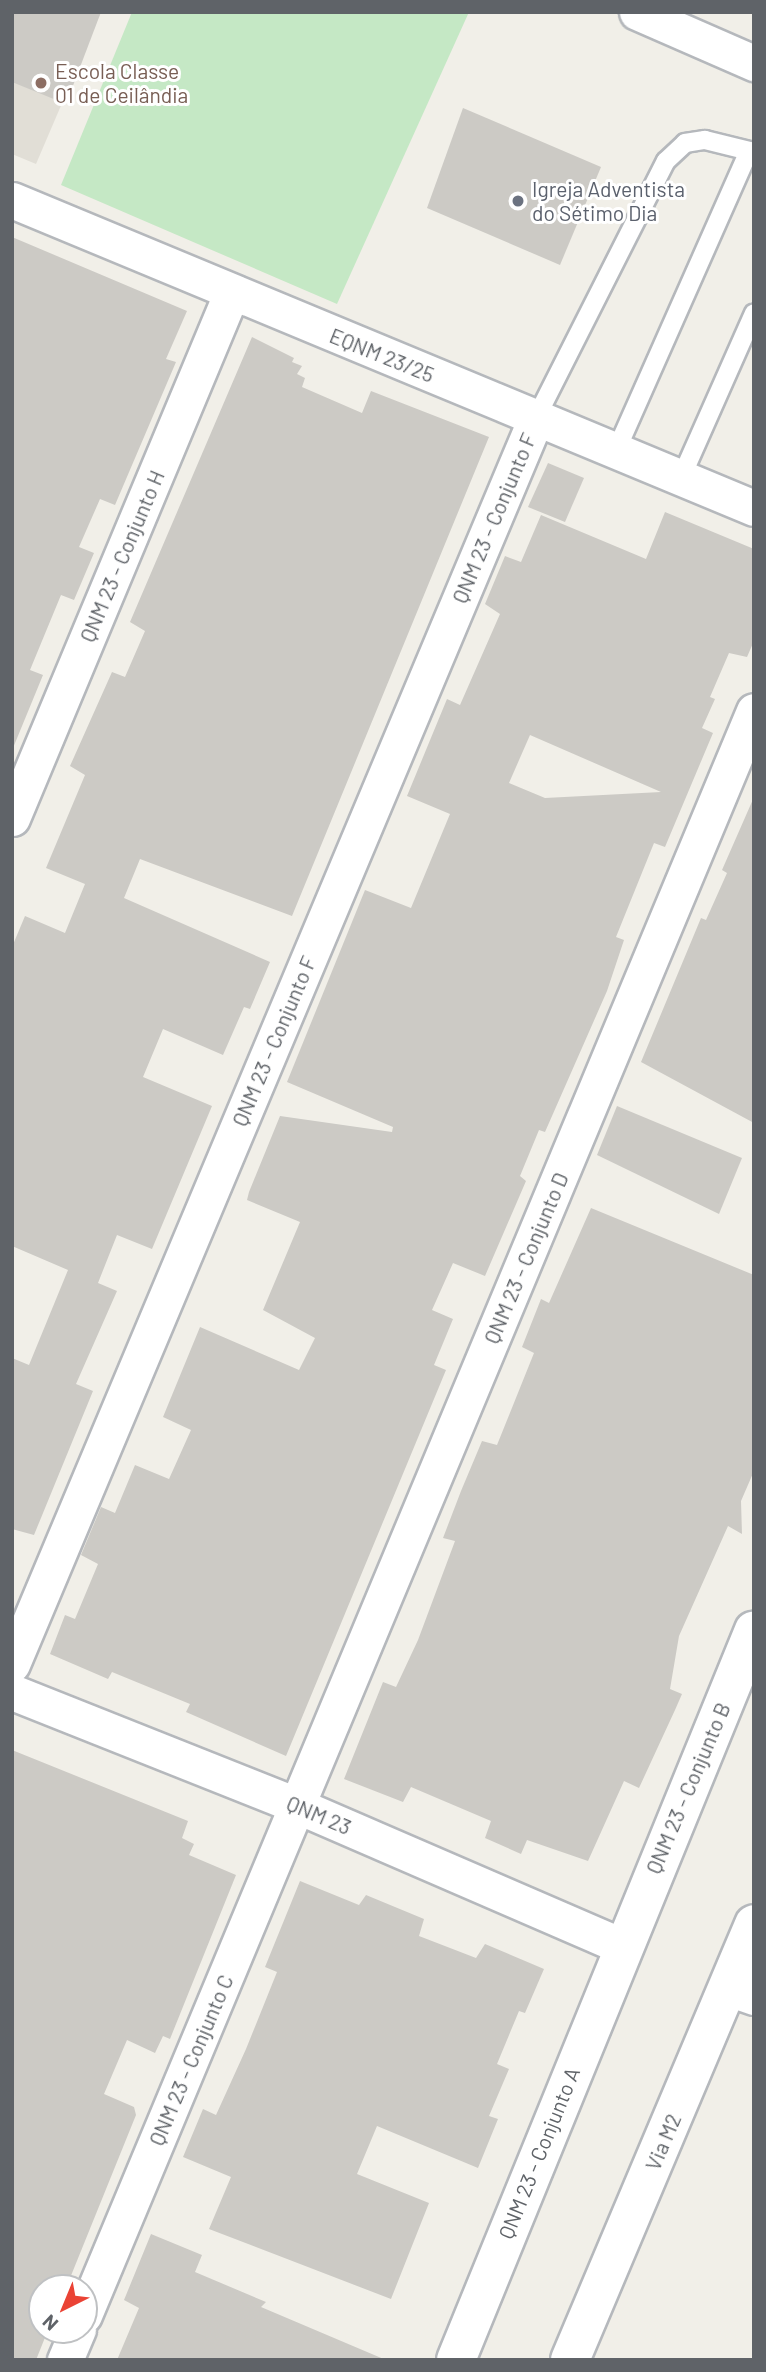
<!DOCTYPE html>
<meta charset="utf-8">
<style>
body{margin:0}
#map{position:relative;width:766px;height:2372px;overflow:hidden;background:#f1efe8;font-family:Barlow,sans-serif}
div>[style]{position:absolute}
.education>*{inset:0;background:#e1ded6}
.green>*{inset:0;background:#c5e8c5}
.building>*{inset:0;background:#cccac5}
.roads{filter:drop-shadow(2px 0 #b5b8bc) drop-shadow(-2px 0 #b5b8bc) drop-shadow(0 2px #b5b8bc) drop-shadow(0 -2px #b5b8bc)}
.service>*{height:18px;margin:-9px;padding:0 9px;transform-origin:9px;border-radius:9px;background:#fff}
.minor>*{height:35px;margin:-17.5px;padding:0 17.5px;transform-origin:17.5px;border-radius:17.5px;background:#fff}
.secondary>*{height:38px;margin:-19px;padding:0 19px;transform-origin:19px;border-radius:19px;background:#fff}
.dots>*{width:19px;height:19px;translate:-50% -50%;box-sizing:border-box;border:4px solid #fff;border-radius:50%}
span{translate:-50% -50%;white-space:nowrap;text-align:center;line-height:1.15;-webkit-text-stroke:6px #fff;paint-order:stroke}
.education-label{font-size:21px;color:#785e54}
.left{translate:0 -50%;text-align:left}
.worship-label{font-size:21px;color:#5b616d}
.street-label{font-size:21px;color:#5f6368}
.frame{position:absolute;inset:0;border:14px solid #5f6368;pointer-events:none}
.north{position:absolute;left:28px;top:2274px;width:70px;height:70px;box-sizing:border-box;background:#fff;border:2px solid #bfc1c3;border-radius:50%;rotate:223deg;font-size:19px;font-weight:700;line-height:28px;text-align:center;color:#5f6368}
.north::after{content:'';display:block;margin:auto;width:24px;height:32px;background:#ea4335;clip-path:polygon(50% 0,100% 100%,50% 72%,0 100%)}
</style>
<div id="map">
<div class="education">
<div style="clip-path:polygon(12px 12px,101px 12px,36px 164px,12px 154px)"></div>
</div>
<div class="green">
<div style="clip-path:polygon(132px 12px,469px 12px,337px 304px,61px 185px)"></div>
</div>
<div class="building">
<div style="clip-path:polygon(12px 12px,101px 12px,66px 104px,12px 82px)"></div>
<div style="clip-path:polygon(463px 108px,601px 167px,560px 265px,427px 208px)"></div>
<div style="clip-path:polygon(12px 237px,187px 311px,166px 359px,176px 362px,115px 505px,100px 499px,79px 547px,94px 553px,74px 600px,61px 595px,30px 670px,43px 675px,13px 748px)"></div>
<div style="clip-path:polygon(252px 337px,294px 358px,292px 362px,302px 366px,297px 374px,305px 378px,302px 387px,362px 413px,371px 391px,489px 437px,292px 916px,140px 859px,124px 898px,270px 962px,250px 1009px,244px 1007px,223px 1055px,163px 1029px,143px 1077px,212px 1106px,152px 1249px,117px 1235px,98px 1283px,117px 1291px,76px 1384px,93px 1391px,34px 1535px,12px 1529px,12px 1358px,29px 1365px,68px 1270px,12px 1246px,12px 947px,25px 916px,65px 933px,85px 884px,46px 868px,85px 775px,70px 766px,112px 672px,125px 677px,145px 631px,130px 622px)"></div>
<div style="clip-path:polygon(548px 463px,584px 478px,565px 522px,528px 507px)"></div>
<div style="clip-path:polygon(evenodd,665px 512px,754px 549px,754px 641px,747px 657px,729px 653px,710px 697px,715px 699px,702px 728px,713px 733px,665px 847px,654px 843px,616px 937px,624px 940px,607px 991px,545px 1132px,539px 1130px,520px 1176px,526px 1181px,485px 1276px,453px 1263px,432px 1310px,453px 1319px,434px 1365px,446px 1370px,286px 1756px,186px 1712px,190px 1704px,112px 1672px,108px 1679px,50px 1654px,65px 1615px,75px 1619px,98px 1564px,81px 1555px,101px 1507px,115px 1513px,135px 1465px,169px 1479px,191px 1430px,163px 1417px,200px 1327px,299px 1370px,315px 1338px,263px 1310px,300px 1222px,247px 1200px,249px 1192px,280px 1116px,392px 1132px,393px 1127px,287px 1082px,365px 890px,411px 908px,450px 814px,407px 796px,447px 699px,460px 705px,500px 614px,485px 604px,505px 556px,521px 562px,541px 515px,646px 559px,665px 512px,530px 735px,661px 792px,545px 798px,509px 783px,530px 735px)"></div>
<div style="clip-path:polygon(754px 797px,754px 1123px,641px 1062px,701px 918px,706px 920px,727px 873px,722px 870px)"></div>
<div style="clip-path:polygon(617px 1106px,742px 1158px,719px 1214px,597px 1155px)"></div>
<div style="clip-path:polygon(591px 1208px,754px 1275px,754px 1471px,741px 1501px,742px 1534px,728px 1526px,679px 1636px,670px 1689px,682px 1694px,675px 1710px,639px 1788px,624px 1781px,588px 1861px,527px 1840px,521px 1854px,485px 1838px,491px 1821px,411px 1787px,403px 1802px,344px 1779px,383px 1682px,396px 1687px,418px 1640px,455px 1541px,443px 1538px,461px 1491px,482px 1441px,497px 1445px,534px 1353px,522px 1347px,541px 1299px,549px 1303px)"></div>
<div style="clip-path:polygon(12px 1750px,188px 1821px,182px 1838px,194px 1844px,189px 1855px,236px 1875px,170px 2039px,163px 2036px,155px 2053px,127px 2040px,104px 2094px,134px 2107px,136px 2115px,66px 2288px,42px 2288px,42px 2330px,48px 2330px,36px 2360px,12px 2360px)"></div>
<div style="clip-path:polygon(300px 1881px,359px 1905px,366px 1895px,424px 1919px,419px 1936px,476px 1958px,485px 1944px,544px 1969px,525px 2013px,519px 2011px,497px 2064px,509px 2069px,489px 2116px,498px 2119px,478px 2168px,377px 2126px,357px 2174px,429px 2203px,391px 2299px,209px 2229px,231px 2177px,183px 2157px,203px 2109px,216px 2115px,246px 2049px,277px 1972px,265px 1967px)"></div>
<div style="clip-path:polygon(151px 2234px,202px 2255px,195px 2272px,266px 2302px,261px 2307px,386px 2360px,117px 2360px,139px 2308px,124px 2300px)"></div>
</div>
<div class="roads">
<div class="service">
<div style="left:536px;top:418px;width:288px;rotate:-63.2deg"></div>
<div style="left:666px;top:161px;width:26px;rotate:-43deg"></div>
<div style="left:685px;top:143px;width:20px;rotate:-9deg"></div>
<div style="left:705px;top:140px;width:50px;rotate:13.8deg"></div>
<div style="left:616px;top:451px;width:328px;rotate:-66.1deg"></div>
<div style="left:681px;top:478px;width:180px;rotate:-66.1deg"></div>
</div>
<div class="minor">
<div style="left:637px;top:12px;width:128px;rotate:23.6deg"></div>
<div style="left:12px;top:200px;width:803px;rotate:22.54deg"></div>
<div style="left:12px;top:818px;width:568px;rotate:-67.32deg"></div>
<div style="left:12px;top:1664px;width:1352px;rotate:-67.19deg"></div>
<div style="left:12px;top:1692px;width:308px;rotate:21.7deg"></div>
<div style="left:298px;top:1806px;width:353px;rotate:23.4deg"></div>
<div style="left:728px;top:1988px;width:28px;rotate:19deg"></div>
<div style="left:84px;top:2315px;width:1738px;rotate:-67.33deg"></div>
<div style="left:65px;top:2360px;width:33px;rotate:-67deg"></div>
</div>
<div class="secondary">
<div style="left:456px;top:2360px;width:788px;rotate:-67.79deg"></div>
<div style="left:570px;top:2360px;width:473px;rotate:-67.1deg"></div>
</div>
</div>
<div class="dots">
<div style="left:41px;top:83px;background:#8d6e63"></div>
<div style="left:518px;top:201px;background:#6b7280"></div>
</div>
<div class="education-label">
<span class="left" style="left:55px;top:83px">Escola Classe<br>01 de Ceilândia</span>
</div>
<div class="worship-label">
<span class="left" style="left:532px;top:201px">Igreja Adventista<br>do Sétimo Dia</span>
</div>
<div class="street-label">
<span style="left:382px;top:355px;rotate:22deg">EQNM 23/25</span>
<span style="left:494px;top:518px;rotate:-67deg">QNM 23 - Conjunto F</span>
<span style="left:122px;top:556px;rotate:-67deg">QNM 23 - Conjunto H</span>
<span style="left:274px;top:1041px;rotate:-67deg">QNM 23 - Conjunto F</span>
<span style="left:526px;top:1258px;rotate:-67deg">QNM 23 - Conjunto D</span>
<span style="left:688px;top:1788px;rotate:-67deg">QNM 23 - Conjunto B</span>
<span style="left:319px;top:1815px;rotate:23deg">QNM 23</span>
<span style="left:191px;top:2060px;rotate:-67deg">QNM 23 - Conjunto C</span>
<span style="left:663px;top:2142px;rotate:-67deg">Via M2</span>
<span style="left:539px;top:2153px;rotate:-68deg">QNM 23 - Conjunto A</span>
</div>
<div class="frame"></div>
<div class="north">N</div>
</div>
